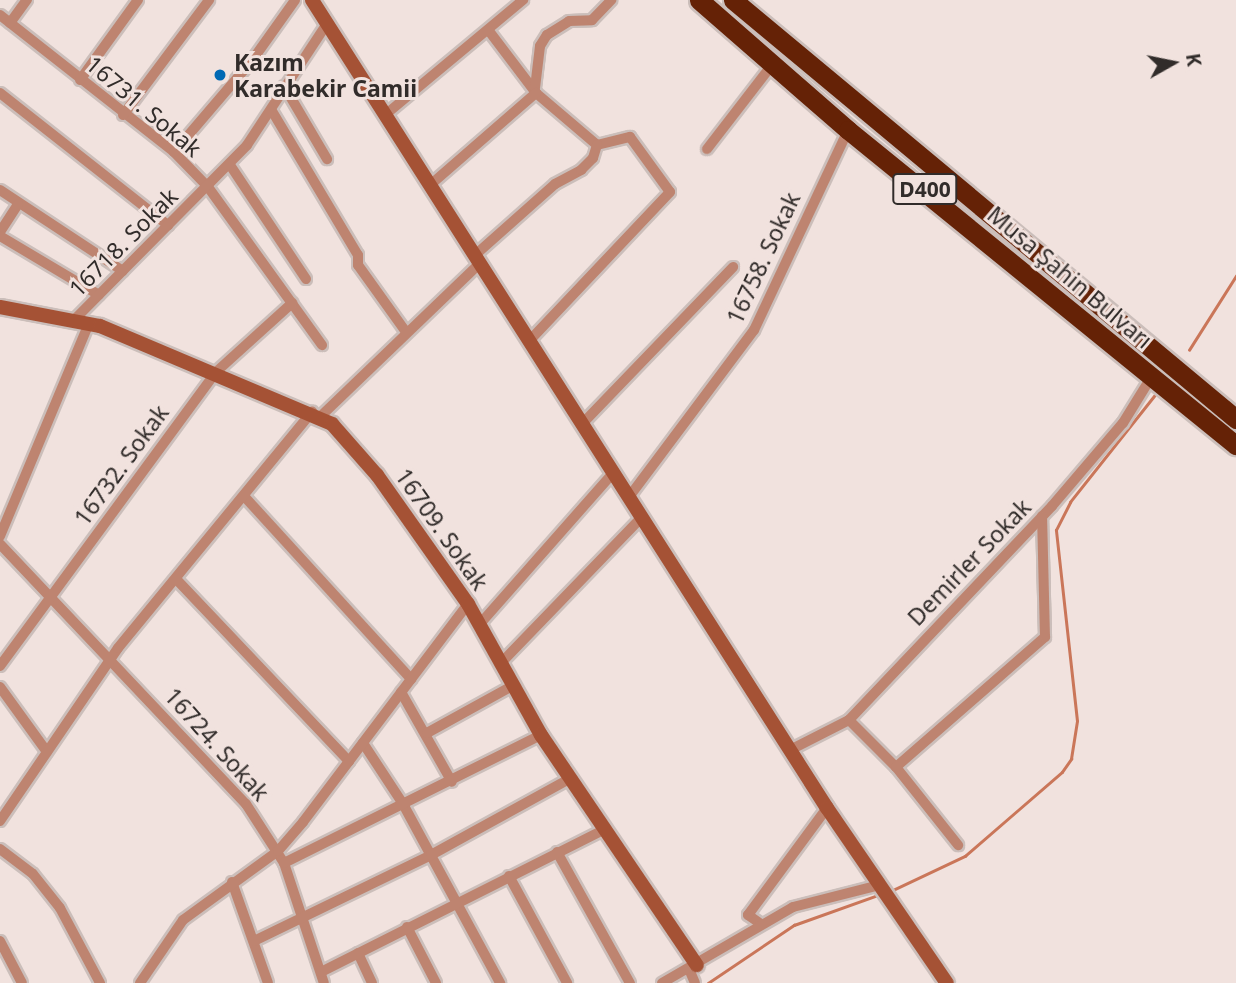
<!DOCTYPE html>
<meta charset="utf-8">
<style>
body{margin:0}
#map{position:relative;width:1236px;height:983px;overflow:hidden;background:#f1e2de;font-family:"Noto Sans",sans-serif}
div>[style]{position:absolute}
.stream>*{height:2.5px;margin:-1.25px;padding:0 1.25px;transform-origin:1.25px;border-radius:1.25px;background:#ca7659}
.roads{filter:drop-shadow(2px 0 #cbbeba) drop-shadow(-2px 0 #cbbeba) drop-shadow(0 2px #cbbeba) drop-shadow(0 -2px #cbbeba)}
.street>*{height:10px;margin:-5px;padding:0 5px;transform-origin:5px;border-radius:5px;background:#be8470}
.secondary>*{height:14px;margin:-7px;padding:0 7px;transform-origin:7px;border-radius:7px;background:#a55235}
.highway>*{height:19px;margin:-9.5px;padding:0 9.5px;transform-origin:9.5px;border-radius:9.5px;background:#652206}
.dots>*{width:19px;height:19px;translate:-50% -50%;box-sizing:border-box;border:4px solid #f1e2de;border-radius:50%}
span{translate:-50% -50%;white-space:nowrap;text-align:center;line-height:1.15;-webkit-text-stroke:6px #f1e2de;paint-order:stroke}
.shield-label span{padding:2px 5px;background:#f1e2de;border:2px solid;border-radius:5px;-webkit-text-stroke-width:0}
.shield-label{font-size:21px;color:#312c2a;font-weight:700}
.poi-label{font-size:23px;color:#312c2a;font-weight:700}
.left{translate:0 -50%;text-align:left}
.street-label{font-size:23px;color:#312c2a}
.north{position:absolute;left:1138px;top:28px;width:70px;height:70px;-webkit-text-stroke:5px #f1e2de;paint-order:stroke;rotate:81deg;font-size:19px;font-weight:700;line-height:28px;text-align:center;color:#312c2a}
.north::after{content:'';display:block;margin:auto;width:24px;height:32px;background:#312c2a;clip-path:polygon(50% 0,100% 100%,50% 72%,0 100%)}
</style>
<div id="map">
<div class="stream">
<div style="left:1189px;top:350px;width:88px;rotate:-57.6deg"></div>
<div style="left:891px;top:891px;width:82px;rotate:-25.3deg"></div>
<div style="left:965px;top:856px;width:128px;rotate:-40.9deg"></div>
<div style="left:1062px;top:772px;width:16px;rotate:-55deg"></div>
<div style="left:1071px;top:759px;width:38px;rotate:-81deg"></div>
<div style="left:1077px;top:721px;width:192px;rotate:-96.3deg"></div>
<div style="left:1056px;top:530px;width:31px;rotate:-63deg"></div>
<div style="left:1070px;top:502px;width:142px;rotate:-51.6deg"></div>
<div style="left:708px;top:983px;width:104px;rotate:-34deg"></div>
<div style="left:794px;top:925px;width:92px;rotate:-19.6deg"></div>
</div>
<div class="roads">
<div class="street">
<div style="left:0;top:15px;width:221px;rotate:38.2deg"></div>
<div style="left:174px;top:152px;width:49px;rotate:45.8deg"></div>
<div style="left:208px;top:187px;width:195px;rotate:54.2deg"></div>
<div style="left:10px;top:23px;width:29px;rotate:-54deg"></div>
<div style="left:489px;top:31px;width:78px;rotate:52.8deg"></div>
<div style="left:536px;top:93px;width:80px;rotate:40.4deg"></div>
<div style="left:597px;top:145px;width:34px;rotate:-14deg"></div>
<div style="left:630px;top:137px;width:68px;rotate:54deg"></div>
<div style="left:670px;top:192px;width:205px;rotate:133.4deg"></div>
<div style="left:80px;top:80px;width:99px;rotate:-54.1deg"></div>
<div style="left:284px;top:86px;width:85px;rotate:59.5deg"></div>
<div style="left:535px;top:88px;width:42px;rotate:-83.2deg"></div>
<div style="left:540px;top:46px;width:13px;rotate:-58deg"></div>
<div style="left:547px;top:35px;width:26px;rotate:-32deg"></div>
<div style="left:569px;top:21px;width:23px;rotate:-2deg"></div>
<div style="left:592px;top:20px;width:28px;rotate:-46deg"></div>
<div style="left:0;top:93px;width:214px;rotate:38.2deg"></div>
<div style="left:272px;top:111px;width:168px;rotate:59.2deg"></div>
<div style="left:358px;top:255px;width:10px;rotate:90deg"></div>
<div style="left:358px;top:265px;width:82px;rotate:54.4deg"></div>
<div style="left:123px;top:115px;width:144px;rotate:-53.2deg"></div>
<div style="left:385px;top:115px;width:180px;rotate:-39.8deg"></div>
<div style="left:707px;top:149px;width:106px;rotate:-52.3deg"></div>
<div style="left:174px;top:152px;width:118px;rotate:-49.5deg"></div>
<div style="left:251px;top:62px;width:76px;rotate:-54.6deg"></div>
<div style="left:230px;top:165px;width:137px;rotate:56.3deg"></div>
<div style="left:429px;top:186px;width:142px;rotate:-41deg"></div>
<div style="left:0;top:190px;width:147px;rotate:33.4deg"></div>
<div style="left:0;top:232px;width:33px;rotate:-57deg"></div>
<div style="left:0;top:236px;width:115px;rotate:30.8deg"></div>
<div style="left:474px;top:256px;width:108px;rotate:-41.6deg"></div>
<div style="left:555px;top:184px;width:30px;rotate:-28deg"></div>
<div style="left:581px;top:170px;width:17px;rotate:-45deg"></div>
<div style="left:593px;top:158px;width:14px;rotate:-73deg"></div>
<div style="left:74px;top:320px;width:246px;rotate:-45.3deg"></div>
<div style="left:247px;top:145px;width:144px;rotate:-56.6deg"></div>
<div style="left:320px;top:417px;width:221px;rotate:-43.9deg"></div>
<div style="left:582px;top:424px;width:218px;rotate:-46.1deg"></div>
<div style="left:244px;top:496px;width:248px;rotate:47.6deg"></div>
<div style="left:629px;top:497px;width:209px;rotate:-53.2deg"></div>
<div style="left:754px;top:330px;width:221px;rotate:-64.8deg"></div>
<div style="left:0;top:536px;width:231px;rotate:-67.3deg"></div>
<div style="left:0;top:544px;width:358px;rotate:46.6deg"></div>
<div style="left:246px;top:804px;width:70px;rotate:57.2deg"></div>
<div style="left:284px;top:863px;width:126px;rotate:71.6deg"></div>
<div style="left:177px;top:580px;width:250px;rotate:46.5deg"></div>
<div style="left:479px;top:625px;width:203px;rotate:-48.6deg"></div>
<div style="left:500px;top:664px;width:204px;rotate:-46deg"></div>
<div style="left:0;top:666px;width:365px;rotate:-53.7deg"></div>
<div style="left:216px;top:372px;width:103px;rotate:-42.2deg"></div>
<div style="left:0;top:687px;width:80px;rotate:54.1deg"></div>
<div style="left:401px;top:692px;width:103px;rotate:60.5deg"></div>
<div style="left:849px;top:720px;width:66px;rotate:45deg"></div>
<div style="left:896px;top:767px;width:100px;rotate:51.5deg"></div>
<div style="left:427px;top:733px;width:97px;rotate:-28.9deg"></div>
<div style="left:363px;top:743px;width:73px;rotate:56.7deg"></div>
<div style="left:403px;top:804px;width:204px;rotate:61.5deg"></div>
<div style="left:792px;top:749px;width:64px;rotate:-27deg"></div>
<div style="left:849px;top:720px;width:295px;rotate:-46.5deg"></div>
<div style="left:1052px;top:506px;width:109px;rotate:-49.5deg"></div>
<div style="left:1123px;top:423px;width:55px;rotate:-58.3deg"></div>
<div style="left:896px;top:767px;width:198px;rotate:-41.1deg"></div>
<div style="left:1045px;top:637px;width:121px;rotate:-91.4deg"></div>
<div style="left:0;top:821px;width:209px;rotate:-55.7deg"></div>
<div style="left:118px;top:648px;width:306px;rotate:-50.6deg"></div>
<div style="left:0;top:849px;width:41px;rotate:37.1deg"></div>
<div style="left:33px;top:874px;width:43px;rotate:51.5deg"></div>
<div style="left:60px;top:908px;width:85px;rotate:61.9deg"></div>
<div style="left:557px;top:852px;width:150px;rotate:60.9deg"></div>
<div style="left:284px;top:863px;width:287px;rotate:-26.5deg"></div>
<div style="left:509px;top:876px;width:122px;rotate:61.5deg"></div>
<div style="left:232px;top:882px;width:107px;rotate:70.4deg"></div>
<div style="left:761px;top:924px;width:16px;rotate:-145deg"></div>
<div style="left:748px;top:915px;width:133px;rotate:-53.6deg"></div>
<div style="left:407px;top:927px;width:63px;rotate:62.6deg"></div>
<div style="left:0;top:941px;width:47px;rotate:62.4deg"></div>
<div style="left:254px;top:941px;width:197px;rotate:-25.9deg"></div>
<div style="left:431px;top:855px;width:160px;rotate:-28.8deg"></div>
<div style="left:358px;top:953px;width:33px;rotate:65deg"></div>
<div style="left:689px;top:969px;width:15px;rotate:67deg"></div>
<div style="left:321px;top:972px;width:318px;rotate:-26.7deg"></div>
<div style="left:140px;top:983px;width:76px;rotate:-55.7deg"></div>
<div style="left:183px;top:920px;width:117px;rotate:-36deg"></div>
<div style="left:278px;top:851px;width:38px;rotate:-49deg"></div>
<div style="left:303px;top:822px;width:273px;rotate:-52.9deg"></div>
<div style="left:662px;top:983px;width:151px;rotate:-30.1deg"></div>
<div style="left:793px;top:907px;width:90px;rotate:-14.2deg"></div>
</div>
<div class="secondary">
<div style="left:312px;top:0;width:958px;rotate:57.49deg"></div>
<div style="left:827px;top:808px;width:212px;rotate:55.6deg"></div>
<div style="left:0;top:307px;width:102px;rotate:10.8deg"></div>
<div style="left:100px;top:326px;width:252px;rotate:22.9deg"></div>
<div style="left:332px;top:424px;width:68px;rotate:48.6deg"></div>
<div style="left:377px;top:475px;width:158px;rotate:54.8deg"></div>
<div style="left:468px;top:604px;width:150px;rotate:60.9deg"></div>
<div style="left:541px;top:735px;width:278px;rotate:55.9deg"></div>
</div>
<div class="highway">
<div style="left:699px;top:0;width:198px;rotate:41.1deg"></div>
<div style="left:848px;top:130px;width:500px;rotate:39.1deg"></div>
<div style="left:733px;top:0;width:655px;rotate:39.79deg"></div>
</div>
</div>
<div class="dots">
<div style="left:220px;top:75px;background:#0069b4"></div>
</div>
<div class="shield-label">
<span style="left:925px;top:189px">D400</span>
</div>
<div class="poi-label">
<span class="left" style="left:234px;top:75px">Kazım<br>Karabekir Camii</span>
</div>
<div class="street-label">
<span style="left:144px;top:106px;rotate:40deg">16731. Sokak</span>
<span style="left:123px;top:242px;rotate:-45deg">16718. Sokak</span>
<span style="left:763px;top:258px;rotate:-65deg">16758. Sokak</span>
<span style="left:1070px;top:277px;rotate:40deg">Musa Şahin Bulvarı</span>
<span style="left:121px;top:465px;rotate:-54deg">16732. Sokak</span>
<span style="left:442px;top:529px;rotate:55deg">16709. Sokak</span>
<span style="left:969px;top:562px;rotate:-46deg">Demirler Sokak</span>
<span style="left:217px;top:744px;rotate:48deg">16724. Sokak</span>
</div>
<div class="north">K</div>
</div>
